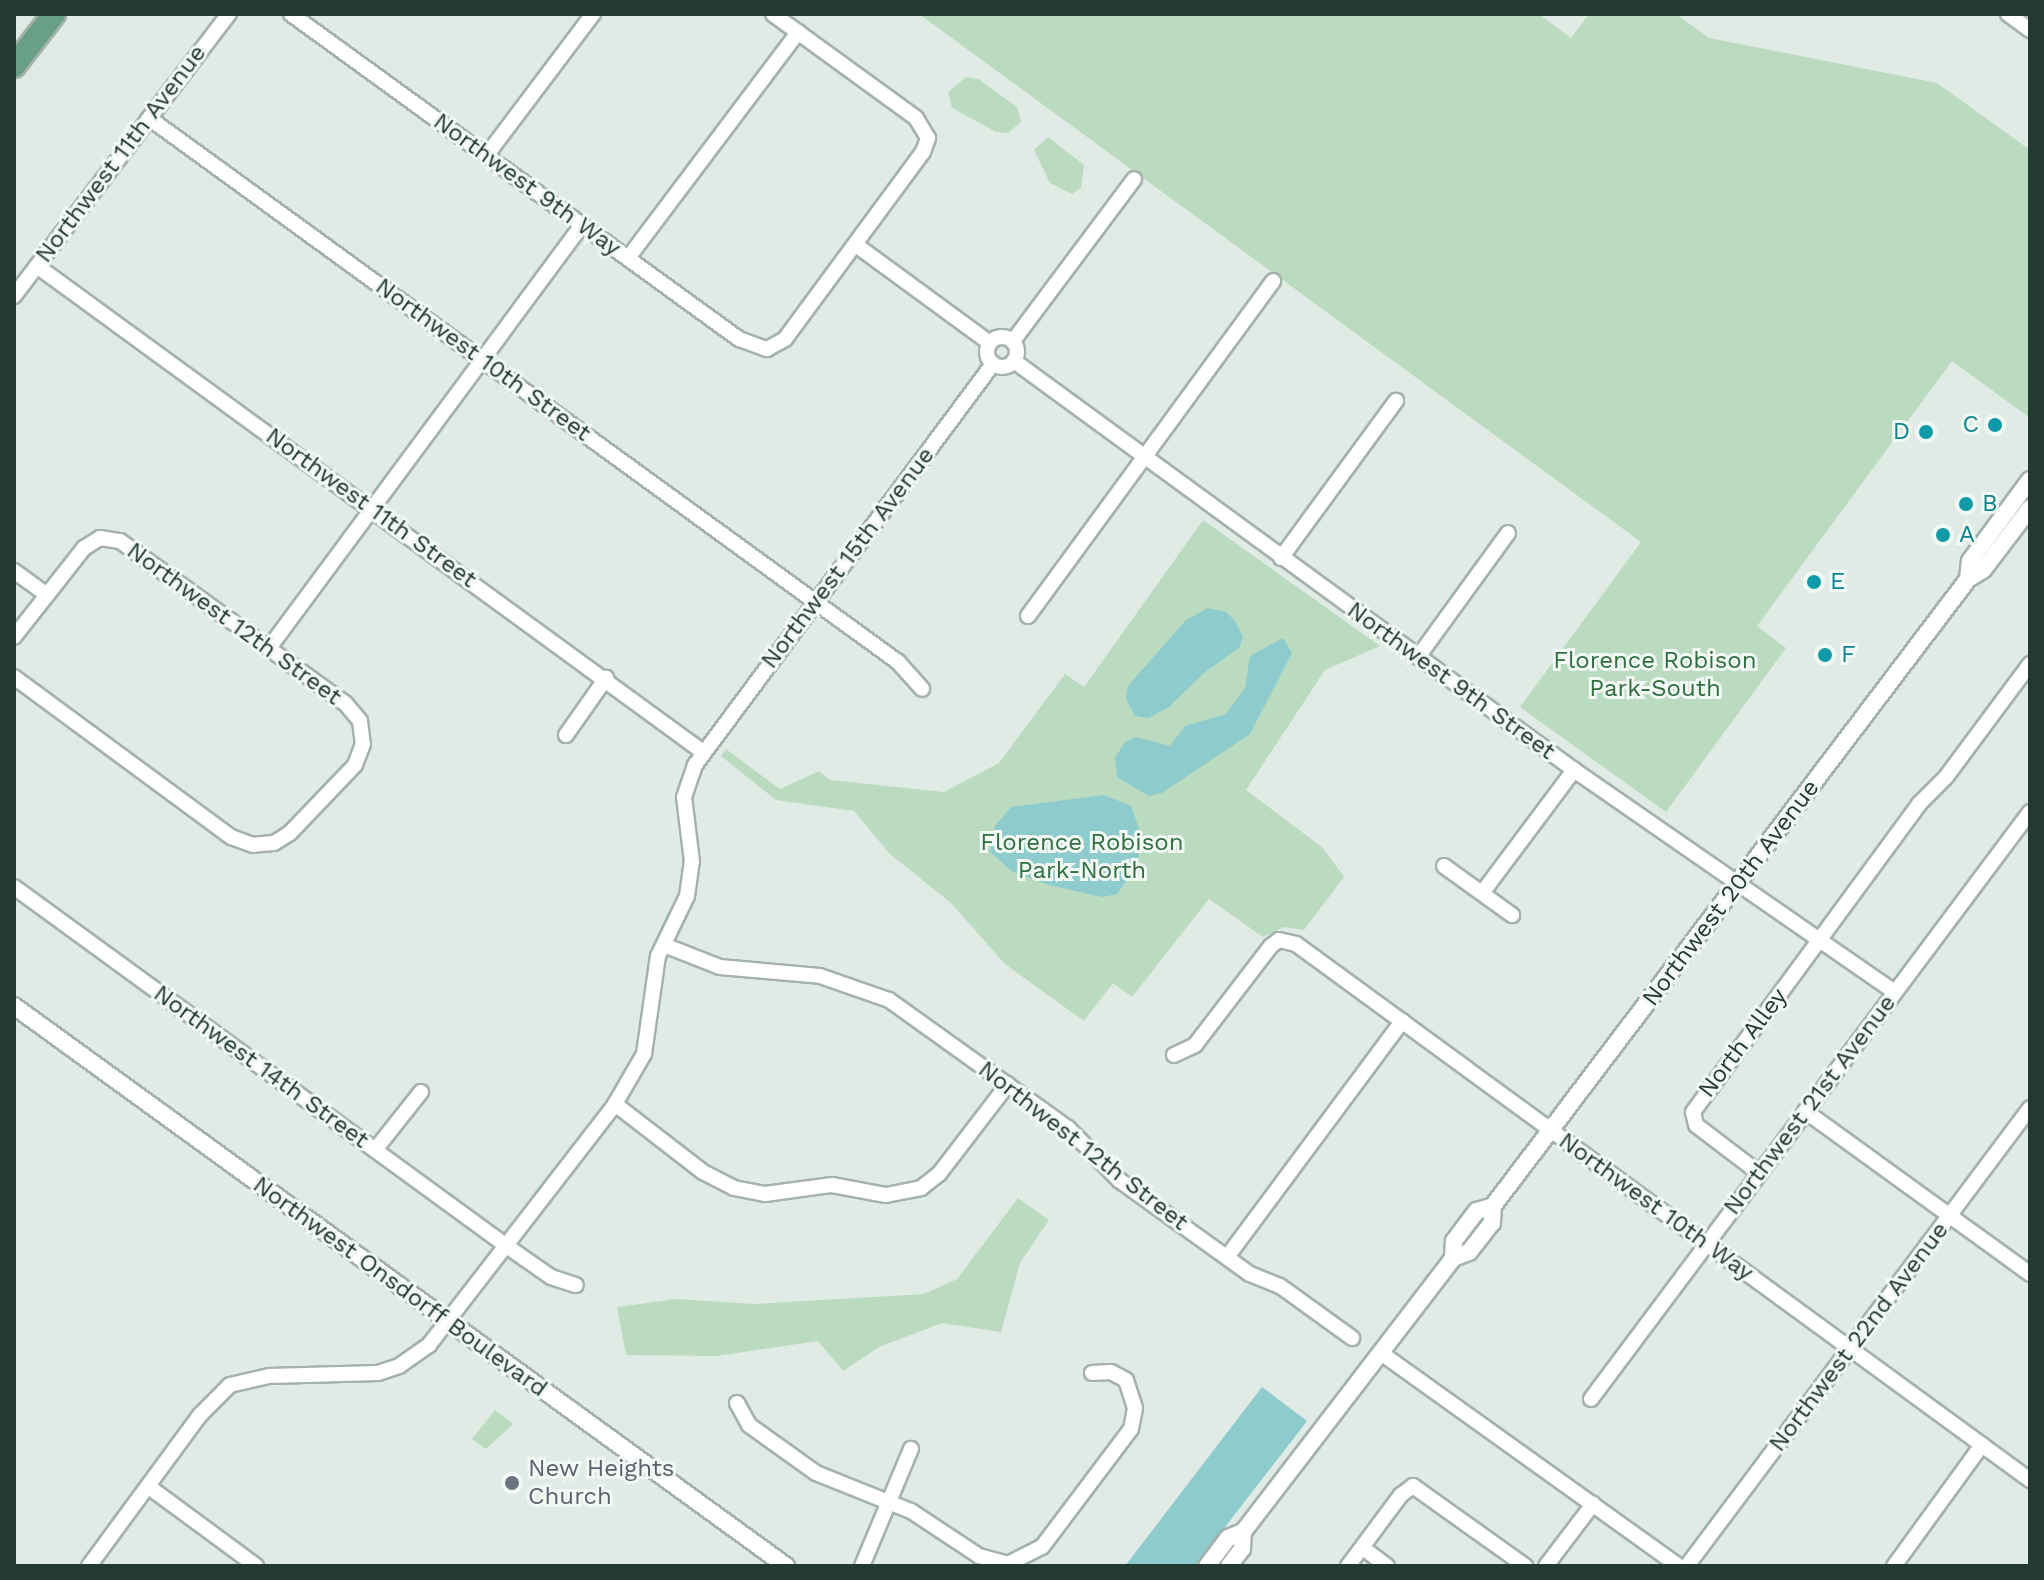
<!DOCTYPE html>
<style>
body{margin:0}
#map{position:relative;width:2044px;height:1580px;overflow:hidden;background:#e1ebe5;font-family:"Work Sans",sans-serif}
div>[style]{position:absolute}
.green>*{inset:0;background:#bbdbc0}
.water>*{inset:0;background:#8dcbcd}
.roads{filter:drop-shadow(2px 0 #a4b2ab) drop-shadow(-2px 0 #a4b2ab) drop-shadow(0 2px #a4b2ab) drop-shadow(0 -2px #a4b2ab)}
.minor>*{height:14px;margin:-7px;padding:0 7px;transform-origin:7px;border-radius:7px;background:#fff}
.minor>.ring{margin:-7px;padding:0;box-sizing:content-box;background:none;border:14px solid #fff;border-radius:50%}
.tertiary>*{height:16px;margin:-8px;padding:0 8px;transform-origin:8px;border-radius:8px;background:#fff}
.primary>*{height:22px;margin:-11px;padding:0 11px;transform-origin:11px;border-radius:11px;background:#699e89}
.dots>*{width:22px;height:22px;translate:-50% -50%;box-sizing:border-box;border:4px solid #f2f8f4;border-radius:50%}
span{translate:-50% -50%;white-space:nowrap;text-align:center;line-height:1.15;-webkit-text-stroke:6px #f2f8f4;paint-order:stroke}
.street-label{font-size:24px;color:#233a31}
.culture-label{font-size:24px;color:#0d838f}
.right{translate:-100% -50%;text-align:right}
.left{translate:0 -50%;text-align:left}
.park-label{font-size:24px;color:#306f40}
.worship-label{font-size:24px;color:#5b616d}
.frame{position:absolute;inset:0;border:16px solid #233a31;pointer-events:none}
</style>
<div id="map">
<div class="green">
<div style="clip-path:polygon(919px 14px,1539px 14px,1571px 38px,1589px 14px,1676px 14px,1709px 38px,1937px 83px,2030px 150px,2030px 418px,1952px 361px,1757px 626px,1786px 648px,1666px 812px,1520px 707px,1641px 542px)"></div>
<div style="clip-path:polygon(966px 77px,978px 79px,1017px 107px,1021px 122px,1008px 133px,996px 132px,952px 108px,948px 92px)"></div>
<div style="clip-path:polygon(1048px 137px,1084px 165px,1081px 188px,1072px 194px,1050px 183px,1034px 150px)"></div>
<div style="clip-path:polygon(1203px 520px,1380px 646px,1325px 670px,1246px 790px,1323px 848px,1344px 877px,1304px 930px,1284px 927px,1263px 937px,1209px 899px,1132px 997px,1113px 983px,1084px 1021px,1005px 964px,951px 903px,890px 854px,854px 811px,776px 800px,721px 756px,726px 749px,780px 789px,819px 771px,830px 780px,944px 792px,999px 763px,1065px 674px,1084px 687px)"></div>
<div style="clip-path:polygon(1018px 1198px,1049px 1220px,1020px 1263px,1001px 1332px,942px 1323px,879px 1347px,843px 1371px,818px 1341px,716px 1356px,626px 1355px,617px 1307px,677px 1299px,754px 1304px,924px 1294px,957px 1279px)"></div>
<div style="clip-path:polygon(495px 1410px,513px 1424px,486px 1449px,472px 1439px)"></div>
</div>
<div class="water">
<div style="clip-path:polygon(1208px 608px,1226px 612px,1235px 621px,1243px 637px,1239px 648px,1205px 672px,1169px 707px,1148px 718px,1135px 716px,1126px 699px,1128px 686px,1186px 620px)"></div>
<div style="clip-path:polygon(1283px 638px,1292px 653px,1250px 734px,1162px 793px,1149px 796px,1117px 777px,1115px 758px,1125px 742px,1136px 737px,1170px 746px,1185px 726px,1226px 714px,1245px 688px,1250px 656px)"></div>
<div style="clip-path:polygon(1104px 795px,1131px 806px,1141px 834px,1138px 864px,1117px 894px,1102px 897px,1049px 885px,1013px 872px,990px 852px,995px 826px,1011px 807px)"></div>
<div style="clip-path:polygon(1262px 1387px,1307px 1421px,1195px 1566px,1125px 1566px)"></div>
</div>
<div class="roads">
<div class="minor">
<div style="left:291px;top:14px;width:553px;rotate:35.96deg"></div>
<div style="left:739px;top:339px;width:30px;rotate:20deg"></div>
<div style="left:767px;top:349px;width:21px;rotate:-29deg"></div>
<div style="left:785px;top:339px;width:232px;rotate:-53.6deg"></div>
<div style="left:923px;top:152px;width:15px;rotate:-70deg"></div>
<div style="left:928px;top:138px;width:23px;rotate:-121deg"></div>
<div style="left:916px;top:118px;width:177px;rotate:-144deg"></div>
<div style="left:2008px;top:14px;width:27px;rotate:36deg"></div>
<div style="left:149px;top:118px;width:926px;rotate:35.99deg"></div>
<div style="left:898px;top:662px;width:36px;rotate:48deg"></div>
<div style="left:486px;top:156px;width:178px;rotate:-53deg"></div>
<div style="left:856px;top:245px;width:166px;rotate:36.2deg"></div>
<div style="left:628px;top:258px;width:283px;rotate:-53deg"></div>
<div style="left:37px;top:266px;width:824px;rotate:36.12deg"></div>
<div style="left:14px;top:296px;width:355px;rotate:-52.7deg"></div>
<div class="ring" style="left:987px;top:337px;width:16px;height:16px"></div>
<div style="left:1013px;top:341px;width:202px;rotate:-53.2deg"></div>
<div style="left:1014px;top:361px;width:693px;rotate:36.14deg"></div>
<div style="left:1574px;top:770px;width:390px;rotate:34.7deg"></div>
<div style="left:1281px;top:558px;width:195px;rotate:-53.8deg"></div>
<div style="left:14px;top:571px;width:39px;rotate:36deg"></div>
<div style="left:1028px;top:616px;width:415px;rotate:-53.8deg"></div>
<div style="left:14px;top:637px;width:113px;rotate:-51.8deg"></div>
<div style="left:84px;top:548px;width:19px;rotate:-32deg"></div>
<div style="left:100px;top:538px;width:20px;rotate:9deg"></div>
<div style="left:120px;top:541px;width:277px;rotate:35.8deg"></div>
<div style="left:345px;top:703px;width:23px;rotate:50deg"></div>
<div style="left:360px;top:721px;width:23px;rotate:83deg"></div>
<div style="left:363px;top:744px;width:22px;rotate:111deg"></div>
<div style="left:355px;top:765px;width:94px;rotate:133.7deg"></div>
<div style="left:290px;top:833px;width:19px;rotate:148deg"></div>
<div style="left:274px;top:843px;width:21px;rotate:175deg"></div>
<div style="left:253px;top:845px;width:23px;rotate:-160deg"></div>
<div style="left:231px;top:837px;width:270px;rotate:-143.6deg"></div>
<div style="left:269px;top:648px;width:526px;rotate:-53.5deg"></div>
<div style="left:1418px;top:657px;width:153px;rotate:-54deg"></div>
<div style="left:566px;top:735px;width:70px;rotate:-54.9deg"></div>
<div style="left:1444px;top:866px;width:84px;rotate:35.8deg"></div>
<div style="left:14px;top:887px;width:611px;rotate:36.08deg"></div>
<div style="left:508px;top:1247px;width:52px;rotate:34.9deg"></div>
<div style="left:551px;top:1277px;width:26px;rotate:18deg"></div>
<div style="left:1482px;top:893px;width:154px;rotate:-53.2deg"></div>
<div style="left:664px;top:945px;width:60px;rotate:21.4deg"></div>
<div style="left:720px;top:967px;width:100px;rotate:5.1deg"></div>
<div style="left:820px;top:976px;width:73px;rotate:19.2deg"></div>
<div style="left:889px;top:1000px;width:220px;rotate:35.6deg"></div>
<div style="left:1068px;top:1128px;width:73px;rotate:45.6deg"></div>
<div style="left:1119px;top:1180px;width:161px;rotate:35.7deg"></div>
<div style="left:1250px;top:1274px;width:32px;rotate:22deg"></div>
<div style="left:1280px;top:1286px;width:89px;rotate:35.8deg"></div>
<div style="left:1174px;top:1055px;width:23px;rotate:-25deg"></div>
<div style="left:1195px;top:1045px;width:125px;rotate:-52.5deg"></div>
<div style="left:1271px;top:946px;width:10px;rotate:-37deg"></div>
<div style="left:1279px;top:940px;width:17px;rotate:13deg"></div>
<div style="left:1296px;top:944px;width:909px;rotate:36.14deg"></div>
<div style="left:615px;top:1104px;width:111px;rotate:37.7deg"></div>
<div style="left:703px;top:1172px;width:35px;rotate:27deg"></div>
<div style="left:734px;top:1188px;width:32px;rotate:11deg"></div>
<div style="left:765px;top:1194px;width:68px;rotate:-7.7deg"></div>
<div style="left:832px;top:1185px;width:55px;rotate:10.5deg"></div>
<div style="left:886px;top:1195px;width:36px;rotate:-11deg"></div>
<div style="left:921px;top:1188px;width:23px;rotate:-38deg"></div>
<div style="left:939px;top:1174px;width:113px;rotate:-52.5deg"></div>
<div style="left:1805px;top:1111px;width:278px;rotate:35.9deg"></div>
<div style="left:375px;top:1150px;width:74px;rotate:-51.6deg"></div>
<div style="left:1759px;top:1173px;width:79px;rotate:-142.7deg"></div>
<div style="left:1696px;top:1125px;width:13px;rotate:-103deg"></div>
<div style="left:1693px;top:1112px;width:382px;rotate:-53.7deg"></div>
<div style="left:1919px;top:804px;width:38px;rotate:-45deg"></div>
<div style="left:1946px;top:777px;width:141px;rotate:-53.4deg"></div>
<div style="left:1227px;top:1257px;width:294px;rotate:-53.4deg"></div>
<div style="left:1381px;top:1353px;width:366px;rotate:35.6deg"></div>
<div style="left:1591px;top:1399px;width:733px;rotate:-53.21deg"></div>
<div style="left:737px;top:1403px;width:25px;rotate:61deg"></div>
<div style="left:749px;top:1425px;width:82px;rotate:35.6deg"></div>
<div style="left:816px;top:1473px;width:102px;rotate:21.8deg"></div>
<div style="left:911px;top:1511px;width:82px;rotate:33.5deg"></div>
<div style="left:979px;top:1556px;width:30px;rotate:15deg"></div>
<div style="left:1008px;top:1564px;width:38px;rotate:-27deg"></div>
<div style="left:1042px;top:1547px;width:148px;rotate:-53deg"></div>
<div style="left:1131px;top:1429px;width:21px;rotate:-79deg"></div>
<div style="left:1135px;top:1408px;width:29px;rotate:-108deg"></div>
<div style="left:1126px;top:1380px;width:17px;rotate:-152deg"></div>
<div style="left:1111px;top:1372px;width:19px;rotate:177deg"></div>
<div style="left:149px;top:1487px;width:133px;rotate:36.4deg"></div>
<div style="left:1363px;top:1548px;width:30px;rotate:37deg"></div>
<div style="left:89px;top:1566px;width:187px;rotate:-53.7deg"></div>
<div style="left:200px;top:1415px;width:42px;rotate:-45deg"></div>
<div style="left:230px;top:1385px;width:40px;rotate:-13deg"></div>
<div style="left:269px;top:1376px;width:109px;rotate:-1.6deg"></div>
<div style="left:378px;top:1373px;width:22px;rotate:-18deg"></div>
<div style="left:399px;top:1366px;width:37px;rotate:-35deg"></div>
<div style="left:429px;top:1345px;width:304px;rotate:-52.3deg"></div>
<div style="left:615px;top:1104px;width:58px;rotate:-59.9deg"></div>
<div style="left:644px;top:1054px;width:99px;rotate:-81.9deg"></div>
<div style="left:658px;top:956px;width:67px;rotate:-64.2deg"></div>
<div style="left:687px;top:896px;width:34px;rotate:-82deg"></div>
<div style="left:692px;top:862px;width:65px;rotate:-97deg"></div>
<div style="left:684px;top:797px;width:34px;rotate:-71deg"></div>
<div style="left:695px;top:765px;width:500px;rotate:-53.4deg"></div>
<div style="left:862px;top:1566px;width:127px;rotate:-67.3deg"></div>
<div style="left:1348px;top:1566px;width:89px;rotate:-53.3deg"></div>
<div style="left:1401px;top:1495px;width:15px;rotate:-37deg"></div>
<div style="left:1413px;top:1486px;width:138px;rotate:35.5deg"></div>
<div style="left:1546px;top:1566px;width:78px;rotate:-52.8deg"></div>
<div style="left:1687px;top:1566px;width:572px;rotate:-53.17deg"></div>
<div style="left:1894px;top:1566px;width:150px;rotate:-54deg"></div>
</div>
<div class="tertiary">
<div style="left:1968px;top:579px;width:18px;rotate:-84deg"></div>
<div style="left:1970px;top:561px;width:101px;rotate:-53.5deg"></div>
<div style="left:14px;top:1006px;width:954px;rotate:35.96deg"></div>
<div style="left:1453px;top:1258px;width:17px;rotate:-21deg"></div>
<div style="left:1469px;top:1252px;width:37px;rotate:-52deg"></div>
<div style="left:1492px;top:1223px;width:17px;rotate:-87deg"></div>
<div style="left:1207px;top:1566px;width:35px;rotate:-53deg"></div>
<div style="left:1228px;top:1538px;width:16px;rotate:-22deg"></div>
<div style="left:1243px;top:1532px;width:345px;rotate:-52.5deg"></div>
<div style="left:1453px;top:1258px;width:17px;rotate:-87deg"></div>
<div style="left:1454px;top:1241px;width:38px;rotate:-53deg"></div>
<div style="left:1477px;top:1211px;width:17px;rotate:-17deg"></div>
<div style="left:1493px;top:1206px;width:787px;rotate:-52.85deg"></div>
<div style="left:1968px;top:579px;width:17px;rotate:-31deg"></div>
<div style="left:1983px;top:570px;width:78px;rotate:-52.8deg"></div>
<div style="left:1229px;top:1566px;width:21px;rotate:-53deg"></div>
<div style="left:1242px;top:1549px;width:17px;rotate:-87deg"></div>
</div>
<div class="primary">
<div style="left:14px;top:66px;width:66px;rotate:-52.4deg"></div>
</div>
</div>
<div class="dots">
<div style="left:1995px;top:425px;background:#0f9aa8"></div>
<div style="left:1926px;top:432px;background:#0f9aa8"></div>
<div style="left:1966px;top:504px;background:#0f9aa8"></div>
<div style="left:1943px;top:535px;background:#0f9aa8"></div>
<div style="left:1814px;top:582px;background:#0f9aa8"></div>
<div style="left:1825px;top:655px;background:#0f9aa8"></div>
<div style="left:512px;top:1483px;background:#6b7280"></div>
</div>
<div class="street-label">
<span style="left:121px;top:154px;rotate:-53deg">Northwest 11th Avenue</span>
<span style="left:527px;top:185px;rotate:36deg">Northwest 9th Way</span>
<span style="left:483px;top:360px;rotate:36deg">Northwest 10th Street</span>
<span style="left:371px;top:508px;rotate:36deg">Northwest 11th Street</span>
<span style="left:848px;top:558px;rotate:-53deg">Northwest 15th Avenue</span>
<span style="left:234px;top:624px;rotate:36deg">Northwest 12th Street</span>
<span style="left:1451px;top:681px;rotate:36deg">Northwest 9th Street</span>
<span style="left:1731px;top:893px;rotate:-53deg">Northwest 20th Avenue</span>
<span style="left:1743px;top:1043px;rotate:-53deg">North Alley</span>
<span style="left:261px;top:1067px;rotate:36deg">Northwest 14th Street</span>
<span style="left:1810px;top:1105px;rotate:-53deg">Northwest 21st Avenue</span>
<span style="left:1083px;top:1146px;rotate:38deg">Northwest 12th Street</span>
<span style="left:1656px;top:1207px;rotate:36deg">Northwest 10th Way</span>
<span style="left:400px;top:1287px;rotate:36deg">Northwest Onsdorff Boulevard</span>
<span style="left:1859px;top:1337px;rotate:-53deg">Northwest 22nd Avenue</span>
</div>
<div class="culture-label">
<span class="right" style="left:1979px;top:425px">C</span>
<span class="right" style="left:1910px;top:432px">D</span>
<span class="left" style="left:1982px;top:504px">B</span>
<span class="left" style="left:1959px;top:535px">A</span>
<span class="left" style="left:1830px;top:582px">E</span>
<span class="left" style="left:1841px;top:655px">F</span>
</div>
<div class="park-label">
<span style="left:1655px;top:675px">Florence Robison<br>Park-South</span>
<span style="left:1082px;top:857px">Florence Robison<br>Park-North</span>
</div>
<div class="worship-label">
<span class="left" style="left:528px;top:1483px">New Heights<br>Church</span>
</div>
<div class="frame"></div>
</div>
